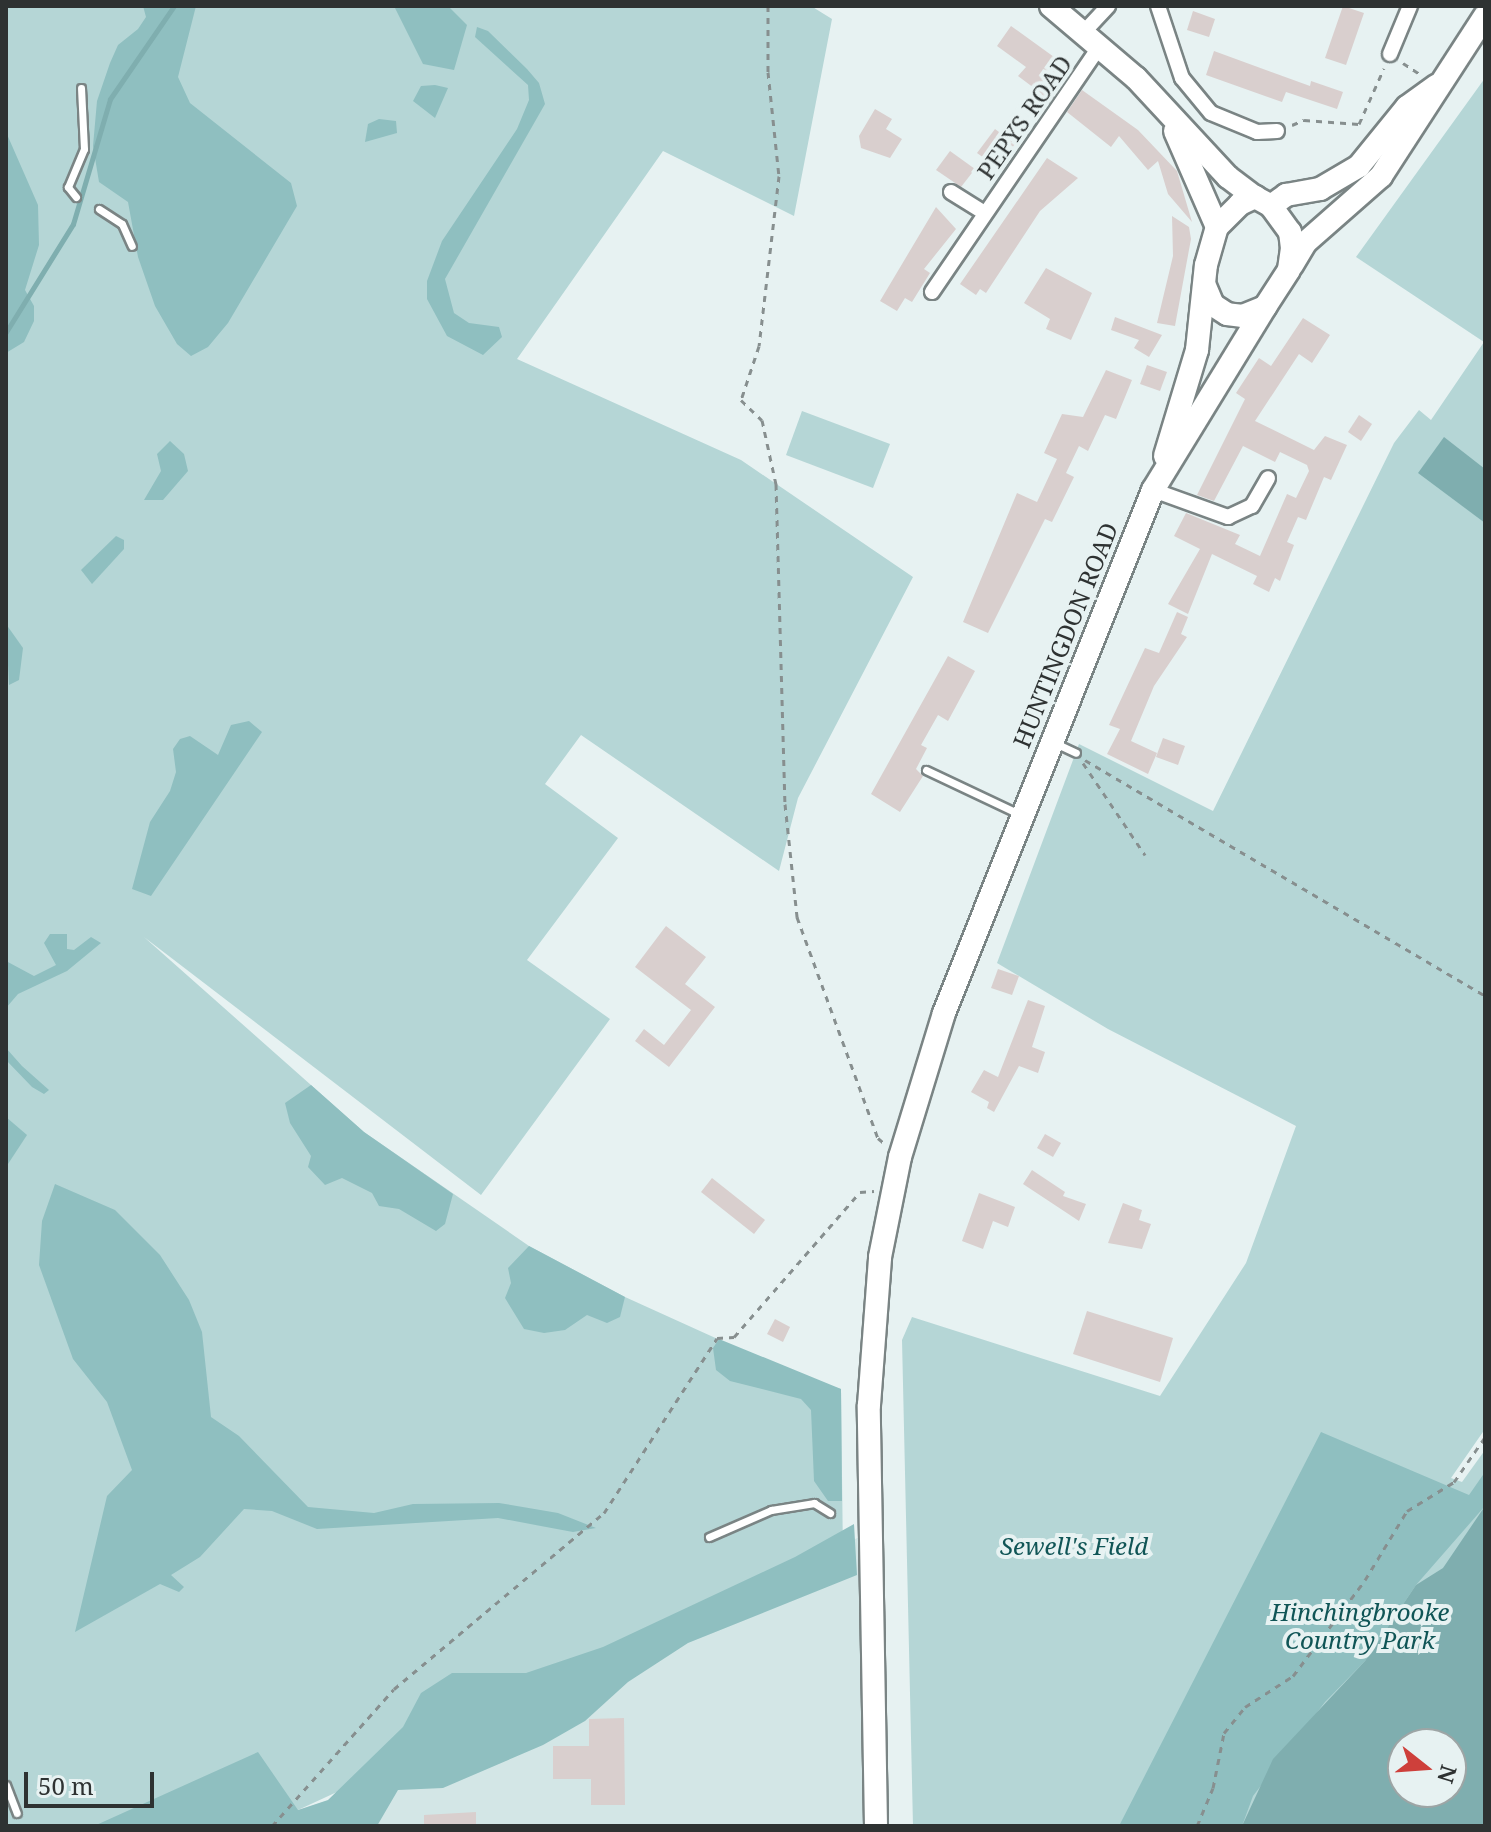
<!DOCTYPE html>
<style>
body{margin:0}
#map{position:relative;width:1491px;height:1832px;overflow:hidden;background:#e7f2f2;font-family:"Noto Serif",serif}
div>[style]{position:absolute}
.built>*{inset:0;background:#d3e6e6}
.green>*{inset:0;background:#b5d6d6}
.forest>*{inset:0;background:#8fbfc0}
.water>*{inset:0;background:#7faeaf}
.stream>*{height:5px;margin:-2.5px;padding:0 2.5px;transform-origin:2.5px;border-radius:2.5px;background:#7faeaf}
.building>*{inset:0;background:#d9cfce}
.path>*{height:3px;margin-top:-1.5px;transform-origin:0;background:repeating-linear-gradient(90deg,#878f8f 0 6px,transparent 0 12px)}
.roads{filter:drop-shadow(2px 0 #7a8484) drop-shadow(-2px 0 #7a8484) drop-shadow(0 2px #7a8484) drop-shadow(0 -2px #7a8484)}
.service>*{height:7px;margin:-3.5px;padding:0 3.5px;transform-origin:3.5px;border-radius:3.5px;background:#fff}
.minor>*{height:14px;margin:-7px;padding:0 7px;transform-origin:7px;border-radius:7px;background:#fff}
.secondary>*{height:22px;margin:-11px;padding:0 11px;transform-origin:11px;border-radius:11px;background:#fff}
span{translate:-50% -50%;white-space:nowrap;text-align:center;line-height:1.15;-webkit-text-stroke:8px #e7f2f2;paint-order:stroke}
.street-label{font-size:24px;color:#2e3232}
.park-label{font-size:24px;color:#105556;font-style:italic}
.frame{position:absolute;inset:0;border:8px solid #2e3232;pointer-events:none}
.north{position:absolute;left:1387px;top:1728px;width:80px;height:80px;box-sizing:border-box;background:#e7f2f2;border:2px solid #9da5a5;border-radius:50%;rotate:107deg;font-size:22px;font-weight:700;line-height:32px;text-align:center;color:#2e3232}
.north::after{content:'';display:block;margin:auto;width:28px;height:36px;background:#ce403b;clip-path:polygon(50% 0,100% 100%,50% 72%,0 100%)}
.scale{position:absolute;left:24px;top:1772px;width:130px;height:36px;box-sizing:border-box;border:4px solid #2e3232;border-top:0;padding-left:10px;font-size:24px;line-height:28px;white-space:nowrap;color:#2e3232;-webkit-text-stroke:6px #e7f2f2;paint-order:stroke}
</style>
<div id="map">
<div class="built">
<div style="clip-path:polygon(870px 1532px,875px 1826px,299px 1826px,468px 1724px)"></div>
</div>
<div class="green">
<div style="clip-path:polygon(6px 6px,811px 6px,832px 19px,794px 216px,663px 151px,517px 359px,741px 460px,913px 577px,798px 798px,779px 871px,581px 735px,545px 784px,618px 838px,527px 960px,610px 1019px,481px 1195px,144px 937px,364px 1132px,529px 1246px,625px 1297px,797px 1375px,841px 1389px,843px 1558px,298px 1810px,150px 1826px,6px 1826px)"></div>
<div style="clip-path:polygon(evenodd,1485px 78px,1485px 1429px,1451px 1478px,1462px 1482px,1485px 1450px,1485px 1826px,913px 1826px,902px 1340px,912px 1317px,1160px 1396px,1246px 1263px,1296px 1126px,1108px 1029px,997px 963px,1079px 744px,1213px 811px,1394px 443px,1419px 410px,1431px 420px,1484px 342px,1356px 257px,1485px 78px,1403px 1744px,1451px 1744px,1451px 1792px,1403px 1792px,1403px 1744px)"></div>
<div style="clip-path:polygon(802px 411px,890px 444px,873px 488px,786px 455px)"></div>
</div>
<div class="forest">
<div style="clip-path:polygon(143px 6px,196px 6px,178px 77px,190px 103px,291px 183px,297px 206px,228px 323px,208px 347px,191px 356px,177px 344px,155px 306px,138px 257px,128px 202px,99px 182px,93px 146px,97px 101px,110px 63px,118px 45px,138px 29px,146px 17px)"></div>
<div style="clip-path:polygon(394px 6px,448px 6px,467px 25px,454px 70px,423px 64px)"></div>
<div style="clip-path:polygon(477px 27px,488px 31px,527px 69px,539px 83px,545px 104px,445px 279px,454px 313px,469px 323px,499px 327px,502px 337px,483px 355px,447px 336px,427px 299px,427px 281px,442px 241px,517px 129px,529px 100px,528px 85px,475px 37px)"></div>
<div style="clip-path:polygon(435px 85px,448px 88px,435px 118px,413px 101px,421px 86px)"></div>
<div style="clip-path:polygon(379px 119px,396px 121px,397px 133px,365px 142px,368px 124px)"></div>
<div style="clip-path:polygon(6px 132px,38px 205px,39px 245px,25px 290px,34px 306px,34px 321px,24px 342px,6px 353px)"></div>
<div style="clip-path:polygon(170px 441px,184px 454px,188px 471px,163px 500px,144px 500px,161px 471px,157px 454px)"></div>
<div style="clip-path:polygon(116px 536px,124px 540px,124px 549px,92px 584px,81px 570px)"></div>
<div style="clip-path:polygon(6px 624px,23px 648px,19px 680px,9px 685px)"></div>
<div style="clip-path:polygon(249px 721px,262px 732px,151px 896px,132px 889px,150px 822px,170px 791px,176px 772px,173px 749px,180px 739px,190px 736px,218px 755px,231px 725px)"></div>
<div style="clip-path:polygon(50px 934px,67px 934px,67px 949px,74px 950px,91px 937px,101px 943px,67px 971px,18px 994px,6px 1008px,6px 961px,34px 976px,56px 965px,44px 943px)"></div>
<div style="clip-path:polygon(6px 1048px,22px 1066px,49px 1090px,44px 1094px,32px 1087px,6px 1060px)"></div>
<div style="clip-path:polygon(311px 1085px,364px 1132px,453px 1194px,445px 1224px,436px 1231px,399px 1209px,379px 1206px,372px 1193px,342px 1178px,325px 1185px,308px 1167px,311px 1156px,290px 1123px,285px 1103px)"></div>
<div style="clip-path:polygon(6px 1117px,27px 1135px,6px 1167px)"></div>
<div style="clip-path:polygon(55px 1184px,115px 1210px,160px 1255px,189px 1300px,202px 1332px,211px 1417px,239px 1436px,308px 1507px,374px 1513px,413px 1504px,499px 1503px,558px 1513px,596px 1528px,573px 1532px,498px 1518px,317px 1529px,272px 1511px,244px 1509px,200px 1557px,171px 1575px,184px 1587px,179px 1592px,160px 1584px,75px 1632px,107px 1496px,132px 1470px,107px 1402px,73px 1359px,39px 1265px,42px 1221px)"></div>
<div style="clip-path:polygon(529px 1246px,625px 1297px,620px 1317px,607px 1323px,587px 1315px,565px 1330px,544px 1333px,524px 1329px,505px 1298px,511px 1283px,508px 1268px)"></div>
<div style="clip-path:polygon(719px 1339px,841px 1389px,842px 1501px,828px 1501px,814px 1481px,811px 1410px,801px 1399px,730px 1381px,716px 1370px,713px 1348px)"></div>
<div style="clip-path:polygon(1321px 1432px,1469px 1495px,1485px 1472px,1485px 1506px,1416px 1585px,1365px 1661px,1325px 1702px,1253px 1796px,1242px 1826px,1119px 1826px)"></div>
<div style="clip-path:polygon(854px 1524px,857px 1575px,688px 1643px,628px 1682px,585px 1721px,543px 1745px,443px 1788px,398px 1790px,377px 1826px,94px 1826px,258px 1752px,298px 1810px,328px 1800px,403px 1727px,421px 1693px,452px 1673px,526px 1673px,603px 1647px,795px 1557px)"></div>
</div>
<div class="water">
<div style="clip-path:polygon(1444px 437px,1485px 469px,1485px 523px,1418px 473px)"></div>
<div style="clip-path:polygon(evenodd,1485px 1506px,1485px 1826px,1242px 1826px,1273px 1759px,1365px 1661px,1416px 1585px,1443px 1568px,1485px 1506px,1403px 1744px,1451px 1744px,1451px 1792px,1403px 1792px,1403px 1744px)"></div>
</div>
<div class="stream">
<div style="left:6px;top:332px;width:127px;rotate:-58.2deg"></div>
<div style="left:73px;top:224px;width:130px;rotate:-73.5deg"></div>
<div style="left:110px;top:99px;width:113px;rotate:-55.5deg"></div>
</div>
<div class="building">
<div style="clip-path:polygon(1343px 6px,1364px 13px,1346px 65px,1325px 58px)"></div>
<div style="clip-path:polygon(1193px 11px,1215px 19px,1209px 37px,1187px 30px)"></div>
<div style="clip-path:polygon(1011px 26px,1072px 70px,1040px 116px,1030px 110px,1042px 94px,1018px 76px,1026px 67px,997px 46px)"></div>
<div style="clip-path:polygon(1214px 51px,1310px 86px,1311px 81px,1343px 92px,1337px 109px,1286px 92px,1282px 102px,1206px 75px)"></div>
<div style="clip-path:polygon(1082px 90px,1138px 130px,1177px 171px,1192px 222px,1168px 194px,1158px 161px,1148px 170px,1119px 136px,1111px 147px,1067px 112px)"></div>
<div style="clip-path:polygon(875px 109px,892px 119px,886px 129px,902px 139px,890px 158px,861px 148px,859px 136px)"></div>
<div style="clip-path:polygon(995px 129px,1015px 144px,998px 168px,977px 153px)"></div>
<div style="clip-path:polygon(950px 151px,975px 169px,961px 187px,936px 170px)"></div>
<div style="clip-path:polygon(1047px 158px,1078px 178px,1040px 211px,986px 293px,980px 289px,976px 295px,960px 284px)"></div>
<div style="clip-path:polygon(936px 207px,956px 229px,924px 269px,930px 273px,912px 302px,905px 298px,897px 311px,880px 301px)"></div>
<div style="clip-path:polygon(1172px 216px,1189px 227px,1191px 239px,1175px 326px,1157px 323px,1173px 256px)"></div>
<div style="clip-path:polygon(1046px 268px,1092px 293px,1071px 340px,1046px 329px,1050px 319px,1024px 303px)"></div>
<div style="clip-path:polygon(1115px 317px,1162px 335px,1149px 357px,1134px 348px,1139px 340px,1111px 330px)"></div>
<div style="clip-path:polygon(1303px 318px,1330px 335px,1312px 363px,1299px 354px,1255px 421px,1314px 450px,1325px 436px,1347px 445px,1331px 480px,1324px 477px,1306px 520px,1298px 517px,1287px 542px,1294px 545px,1280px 581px,1275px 578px,1269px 592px,1253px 584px,1257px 576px,1212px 554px,1188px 614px,1168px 604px,1200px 549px,1174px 536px,1186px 513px,1240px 535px,1235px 544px,1260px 556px,1287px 494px,1296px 498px,1309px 471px,1307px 465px,1280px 452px,1275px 462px,1243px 446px,1214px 501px,1197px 495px,1245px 399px,1236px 393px,1259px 358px,1271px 366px)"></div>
<div style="clip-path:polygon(1147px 365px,1167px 372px,1160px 391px,1140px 384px)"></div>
<div style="clip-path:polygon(1106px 370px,1132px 380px,1116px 419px,1105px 415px,1088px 451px,1079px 446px,1066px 473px,1074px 477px,1052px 522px,1045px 519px,988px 633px,963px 622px,1017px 493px,1037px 502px,1057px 459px,1044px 453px,1062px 414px,1083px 417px)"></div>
<div style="clip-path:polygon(1359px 415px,1372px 424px,1361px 441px,1348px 432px)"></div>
<div style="clip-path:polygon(1177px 612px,1188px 617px,1181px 634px,1187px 637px,1154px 686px,1131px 741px,1157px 753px,1148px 774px,1107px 754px,1120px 729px,1109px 725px,1145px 648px,1159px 653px)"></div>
<div style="clip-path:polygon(948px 656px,975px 671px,948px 721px,938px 715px,921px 745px,927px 748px,916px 769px,923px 776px,900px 812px,871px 794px)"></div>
<div style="clip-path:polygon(1163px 738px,1185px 746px,1178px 765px,1156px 757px)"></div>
<div style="clip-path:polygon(666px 926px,706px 957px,685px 984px,715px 1007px,669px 1067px,635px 1041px,644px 1029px,664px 1045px,691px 1010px,635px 967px)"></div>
<div style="clip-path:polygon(998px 969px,1019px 976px,1012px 995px,991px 988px)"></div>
<div style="clip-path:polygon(1028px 1000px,1045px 1006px,1032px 1047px,1045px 1052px,1038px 1073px,1019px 1066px,994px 1112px,987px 1108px,989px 1102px,971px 1092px,984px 1070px,998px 1077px)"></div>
<div style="clip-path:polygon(1045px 1134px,1061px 1143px,1053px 1157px,1037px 1148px)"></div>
<div style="clip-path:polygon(1032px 1170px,1065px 1192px,1063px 1196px,1086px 1204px,1079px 1221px,1023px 1184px)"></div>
<div style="clip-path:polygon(712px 1178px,765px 1220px,754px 1234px,701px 1192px)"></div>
<div style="clip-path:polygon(979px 1193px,1015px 1207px,1008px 1227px,993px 1221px,983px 1249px,962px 1241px)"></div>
<div style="clip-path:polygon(1123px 1203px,1142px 1210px,1139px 1220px,1151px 1224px,1142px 1249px,1108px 1243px)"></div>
<div style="clip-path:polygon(1087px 1311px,1173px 1338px,1160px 1382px,1073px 1354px)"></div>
<div style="clip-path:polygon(775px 1319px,790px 1327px,783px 1342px,767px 1334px)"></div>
<div style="clip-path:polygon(624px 1718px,625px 1805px,591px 1805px,591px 1779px,553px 1779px,553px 1746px,589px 1746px,589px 1719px)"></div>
<div style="clip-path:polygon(476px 1812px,476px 1826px,424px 1826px,424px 1815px)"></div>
</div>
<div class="path">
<div style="left:768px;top:6px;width:66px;rotate:90deg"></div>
<div style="left:768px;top:72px;width:105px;rotate:84deg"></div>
<div style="left:779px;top:176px;width:171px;rotate:96.7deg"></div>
<div style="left:759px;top:346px;width:57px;rotate:108.4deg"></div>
<div style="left:741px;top:400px;width:29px;rotate:44deg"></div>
<div style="left:762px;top:420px;width:66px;rotate:77.7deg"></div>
<div style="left:776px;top:484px;width:320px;rotate:88.4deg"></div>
<div style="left:785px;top:804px;width:114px;rotate:83.9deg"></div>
<div style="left:797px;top:917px;width:235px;rotate:69.9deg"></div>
<div style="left:878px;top:1138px;width:9px;rotate:41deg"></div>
<div style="left:1403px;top:63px;width:20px;rotate:33deg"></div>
<div style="left:1292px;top:125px;width:13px;rotate:-23deg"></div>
<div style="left:1304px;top:120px;width:55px;rotate:4.2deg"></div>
<div style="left:1359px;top:124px;width:61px;rotate:-65.9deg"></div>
<div style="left:1085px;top:760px;width:464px;rotate:30.5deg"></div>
<div style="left:1083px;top:763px;width:111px;rotate:56deg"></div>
<div style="left:272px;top:1826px;width:183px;rotate:-48.3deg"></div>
<div style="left:394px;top:1689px;width:274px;rotate:-40deg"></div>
<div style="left:604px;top:1513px;width:208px;rotate:-57.1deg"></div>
<div style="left:717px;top:1338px;width:17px;rotate:-3deg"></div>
<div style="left:734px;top:1337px;width:192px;rotate:-49deg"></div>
<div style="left:860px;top:1192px;width:14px;rotate:-4deg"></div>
<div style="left:1197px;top:1826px;width:41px;rotate:-67.2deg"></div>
<div style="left:1213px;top:1788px;width:56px;rotate:-78.7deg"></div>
<div style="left:1224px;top:1733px;width:33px;rotate:-51deg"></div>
<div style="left:1245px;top:1707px;width:57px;rotate:-32.9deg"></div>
<div style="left:1293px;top:1676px;width:120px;rotate:-53.1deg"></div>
<div style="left:1365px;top:1580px;width:81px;rotate:-58.7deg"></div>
<div style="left:1407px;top:1511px;width:55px;rotate:-31.7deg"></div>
<div style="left:1454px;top:1482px;width:55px;rotate:-55.4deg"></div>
</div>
<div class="roads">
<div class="service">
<div style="left:76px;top:197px;width:13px;rotate:-129deg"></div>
<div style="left:68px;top:187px;width:41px;rotate:-67.2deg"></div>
<div style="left:84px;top:149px;width:61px;rotate:-92.8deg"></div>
<div style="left:99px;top:209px;width:27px;rotate:33deg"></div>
<div style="left:122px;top:224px;width:24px;rotate:66deg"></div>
<div style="left:1055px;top:743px;width:23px;rotate:25deg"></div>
<div style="left:926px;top:770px;width:103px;rotate:25.3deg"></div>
<div style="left:709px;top:1537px;width:68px;rotate:-23.5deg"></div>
<div style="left:771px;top:1510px;width:44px;rotate:-9.2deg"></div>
<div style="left:814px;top:1503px;width:19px;rotate:32deg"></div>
<div style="left:6px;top:1785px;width:30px;rotate:69deg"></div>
</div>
<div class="minor">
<div style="left:1158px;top:6px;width:76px;rotate:71.6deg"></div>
<div style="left:1182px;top:78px;width:45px;rotate:50.4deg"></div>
<div style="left:1211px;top:113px;width:50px;rotate:22.4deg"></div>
<div style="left:1257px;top:132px;width:20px;rotate:-3deg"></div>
<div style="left:1083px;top:33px;width:37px;rotate:-47deg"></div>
<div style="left:1390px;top:54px;width:52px;rotate:-67.4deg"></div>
<div style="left:951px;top:192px;width:39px;rotate:32deg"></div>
<div style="left:932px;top:292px;width:298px;rotate:-55.7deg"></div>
<div style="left:1153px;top:490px;width:80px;rotate:19.8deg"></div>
<div style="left:1228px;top:517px;width:26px;rotate:-25deg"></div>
<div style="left:1252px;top:506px;width:32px;rotate:-60deg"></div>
</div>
<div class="secondary">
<div style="left:1051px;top:6px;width:111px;rotate:40.3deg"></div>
<div style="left:1136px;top:78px;width:135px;rotate:47.1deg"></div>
<div style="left:1228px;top:177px;width:34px;rotate:37deg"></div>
<div style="left:1175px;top:131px;width:105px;rotate:66.4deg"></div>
<div style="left:1271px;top:206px;width:19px;rotate:-36deg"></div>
<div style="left:1286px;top:195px;width:35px;rotate:-10deg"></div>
<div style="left:1320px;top:189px;width:45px;rotate:-30.5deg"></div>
<div style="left:1359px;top:166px;width:76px;rotate:-50.9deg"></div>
<div style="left:1407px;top:107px;width:36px;rotate:-36deg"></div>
<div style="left:1292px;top:265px;width:27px;rotate:-59deg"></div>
<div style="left:1306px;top:242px;width:100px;rotate:-41.3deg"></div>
<div style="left:1381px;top:176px;width:191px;rotate:-57deg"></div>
<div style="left:1165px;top:456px;width:111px;rotate:-73.2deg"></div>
<div style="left:1197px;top:350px;width:85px;rotate:-84deg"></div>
<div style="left:1206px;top:265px;width:40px;rotate:-74deg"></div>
<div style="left:1217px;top:227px;width:33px;rotate:-45deg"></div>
<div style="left:1240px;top:204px;width:17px;rotate:-25deg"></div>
<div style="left:1255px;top:197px;width:18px;rotate:29deg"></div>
<div style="left:1271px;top:206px;width:32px;rotate:54deg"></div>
<div style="left:1290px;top:232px;width:16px;rotate:83deg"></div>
<div style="left:1292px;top:248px;width:22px;rotate:98deg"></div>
<div style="left:1289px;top:270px;width:44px;rotate:123deg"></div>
<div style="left:1265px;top:307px;width:24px;rotate:158deg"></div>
<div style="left:1243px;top:316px;width:16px;rotate:-173deg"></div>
<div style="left:1227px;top:314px;width:17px;rotate:-147deg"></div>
<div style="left:1213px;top:305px;width:21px;rotate:-113deg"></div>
<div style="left:876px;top:1826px;width:421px;rotate:-91deg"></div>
<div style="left:869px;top:1405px;width:148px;rotate:-85.7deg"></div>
<div style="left:880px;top:1257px;width:102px;rotate:-78.7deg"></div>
<div style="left:900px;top:1157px;width:151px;rotate:-73deg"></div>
<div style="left:944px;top:1013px;width:563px;rotate:-68.22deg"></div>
<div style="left:1153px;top:490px;width:215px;rotate:-58.5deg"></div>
</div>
</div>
<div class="street-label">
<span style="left:1024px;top:117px;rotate:-55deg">PEPYS ROAD</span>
<span style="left:1065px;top:635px;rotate:-68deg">HUNTINGDON ROAD</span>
</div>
<div class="park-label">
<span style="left:1074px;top:1546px">Sewell's Field</span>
<span style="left:1360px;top:1626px">Hinchingbrooke<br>Country Park</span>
</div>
<div class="frame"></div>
<div class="north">N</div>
<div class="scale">50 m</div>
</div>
